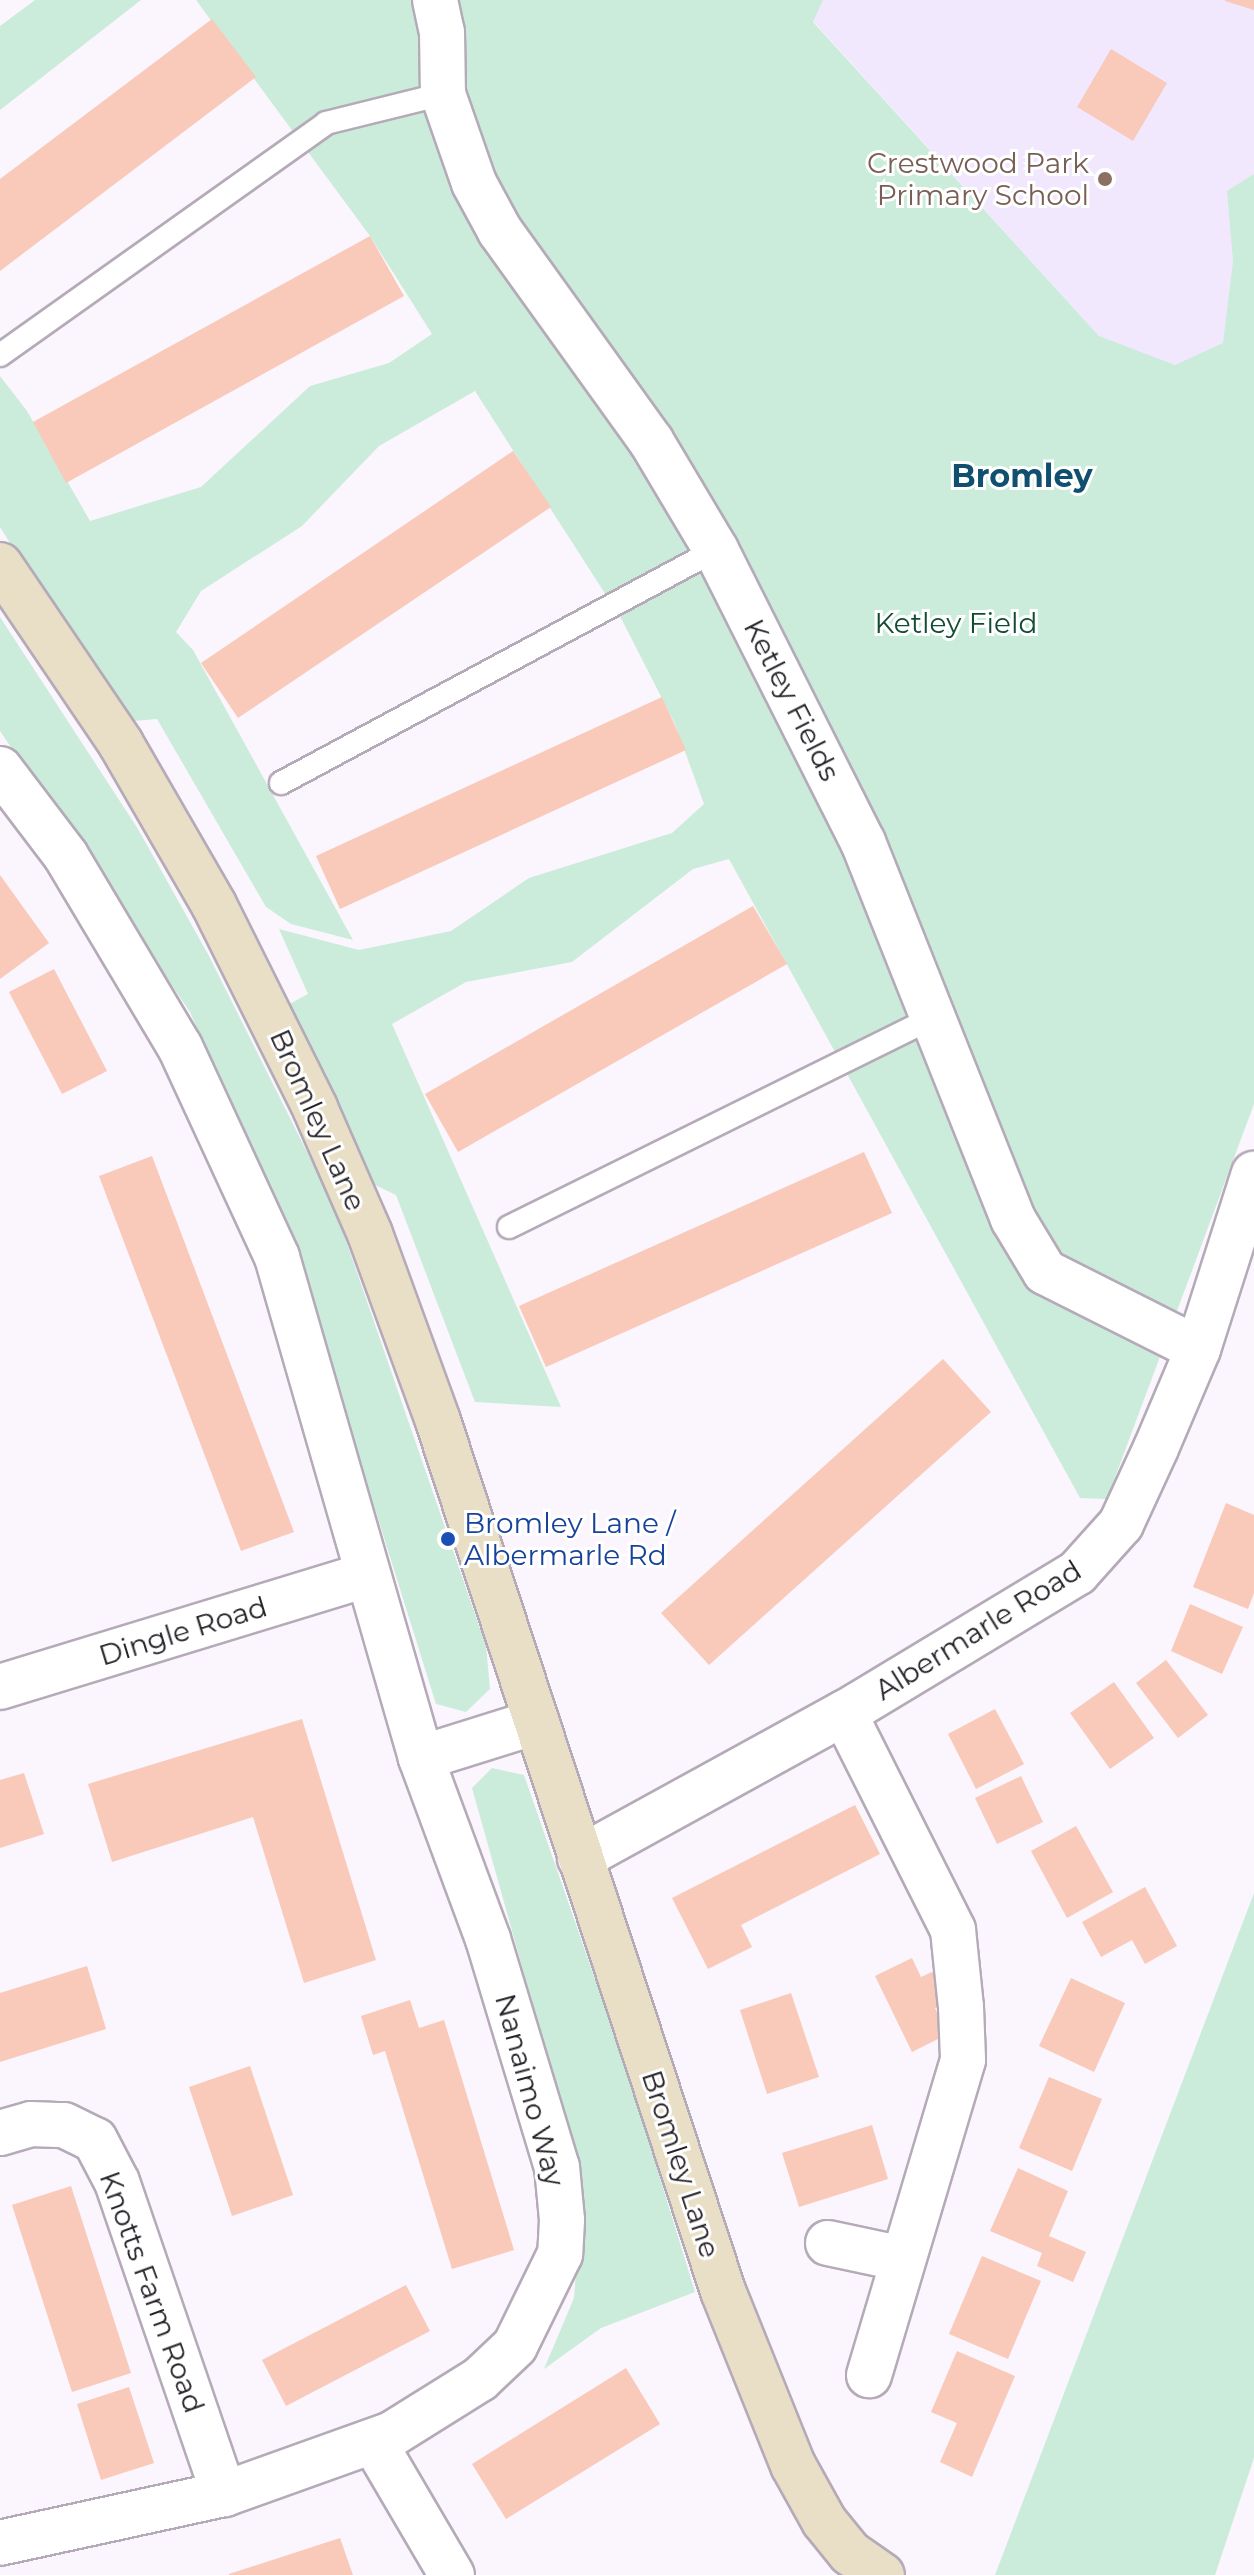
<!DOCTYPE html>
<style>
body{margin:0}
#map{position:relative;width:1254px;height:2575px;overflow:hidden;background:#fbf5fd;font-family:Montserrat,sans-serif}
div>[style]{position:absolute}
.education>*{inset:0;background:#f2e8fe}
.green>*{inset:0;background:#cbecdb}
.building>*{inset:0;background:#f9c9b9}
.roads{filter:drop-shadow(2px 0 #b5aab8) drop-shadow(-2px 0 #b5aab8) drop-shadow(0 2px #b5aab8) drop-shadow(0 -2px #b5aab8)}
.lane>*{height:22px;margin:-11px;padding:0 11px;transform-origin:11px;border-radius:11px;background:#fff}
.street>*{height:44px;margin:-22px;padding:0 22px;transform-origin:22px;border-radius:22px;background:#fff}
.secondary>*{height:44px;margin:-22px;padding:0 22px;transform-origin:22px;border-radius:22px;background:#e9dfc6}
.dots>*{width:22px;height:22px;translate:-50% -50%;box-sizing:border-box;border:4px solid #fff;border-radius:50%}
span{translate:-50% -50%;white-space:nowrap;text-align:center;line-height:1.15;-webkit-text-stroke:6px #fff;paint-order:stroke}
.education-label{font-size:28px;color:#785e54}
.right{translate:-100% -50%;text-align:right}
.park-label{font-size:28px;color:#124c35}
.street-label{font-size:28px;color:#242026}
.transit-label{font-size:28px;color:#164399}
.left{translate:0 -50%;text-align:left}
.quarter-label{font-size:32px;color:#104f6f;font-weight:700}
</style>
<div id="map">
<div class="education">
<div style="clip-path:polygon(794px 0,1254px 0,1254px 507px,1099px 336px)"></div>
</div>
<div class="green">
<div style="clip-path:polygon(35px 0,141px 0,0 110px,0 26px)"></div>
<div style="clip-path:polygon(196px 0,823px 0,813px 22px,1099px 336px,1175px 365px,1223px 343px,1233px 261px,1227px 191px,1254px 174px,1254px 1104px,1107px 1499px,1080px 1498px,729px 859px,693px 869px,572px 962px,466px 982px,392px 1024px,561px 1407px,475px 1402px,396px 1195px,371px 1183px,282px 1008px,308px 994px,279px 929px,359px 950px,451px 931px,529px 878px,672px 833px,704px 804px,675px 724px,622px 620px,475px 391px,379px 446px,302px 526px,201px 591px,176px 632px,193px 650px,353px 940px,291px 924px,266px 907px,157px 719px,122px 722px,0 527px,0 376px,27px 411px,90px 521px,201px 487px,310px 386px,389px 363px,432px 334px,370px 236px)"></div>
<div style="clip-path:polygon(0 617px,138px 829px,209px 956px,334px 1206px,486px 1646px,490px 1689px,466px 1712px,436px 1704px,295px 1253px,190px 1012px,0 731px)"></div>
<div style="clip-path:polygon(492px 1768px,524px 1775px,629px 2077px,695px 2292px,601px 2328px,544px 2369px,574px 2298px,583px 2184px,472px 1788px)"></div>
<div style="clip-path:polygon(1254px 1893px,1254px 2458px,1215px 2575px,995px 2575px)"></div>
</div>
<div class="building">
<div style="clip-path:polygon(1225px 0,1254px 0,1254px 10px,1225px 1px)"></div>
<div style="clip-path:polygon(212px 19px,256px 77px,0 271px,0 179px)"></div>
<div style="clip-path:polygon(1111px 49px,1167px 83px,1133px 141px,1077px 107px)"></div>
<div style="clip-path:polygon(370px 236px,404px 296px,66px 483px,33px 422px)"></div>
<div style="clip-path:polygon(513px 451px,551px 507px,238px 718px,201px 663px)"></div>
<div style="clip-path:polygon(662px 697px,686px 750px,340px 909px,316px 856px)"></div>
<div style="clip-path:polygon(0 875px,49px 943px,0 979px)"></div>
<div style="clip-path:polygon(753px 906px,787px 964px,458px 1152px,425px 1094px)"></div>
<div style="clip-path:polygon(54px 969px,107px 1071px,62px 1094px,9px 992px)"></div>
<div style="clip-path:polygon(864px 1152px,892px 1213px,546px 1367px,519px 1306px)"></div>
<div style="clip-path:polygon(152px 1156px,294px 1532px,241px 1551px,99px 1176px)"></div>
<div style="clip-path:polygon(943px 1359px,991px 1412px,709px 1665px,661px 1613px)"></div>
<div style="clip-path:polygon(1226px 1503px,1254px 1515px,1254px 1593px,1248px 1609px,1193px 1587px)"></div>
<div style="clip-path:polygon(1190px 1604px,1243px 1627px,1222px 1674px,1171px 1651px)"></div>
<div style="clip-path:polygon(1166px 1660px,1208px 1715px,1178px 1738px,1136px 1683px)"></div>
<div style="clip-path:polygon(1114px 1682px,1154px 1738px,1110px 1769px,1070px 1713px)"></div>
<div style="clip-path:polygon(995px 1709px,1024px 1764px,976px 1789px,948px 1734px)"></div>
<div style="clip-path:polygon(302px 1719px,376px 1960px,304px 1983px,253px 1817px,112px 1862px,88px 1784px)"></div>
<div style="clip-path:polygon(24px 1773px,44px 1834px,0 1848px,0 1780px)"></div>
<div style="clip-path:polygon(1021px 1776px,1043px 1822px,997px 1844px,975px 1798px)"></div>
<div style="clip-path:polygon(855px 1805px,880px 1854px,741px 1925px,752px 1947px,708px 1969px,672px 1898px)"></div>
<div style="clip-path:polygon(1076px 1826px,1113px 1892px,1067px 1918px,1031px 1851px)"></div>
<div style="clip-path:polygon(1145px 1887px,1177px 1946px,1145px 1964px,1132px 1940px,1101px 1957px,1082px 1922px)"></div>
<div style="clip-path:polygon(912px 1958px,921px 1977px,934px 1971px,949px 2001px,935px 2008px,948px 2034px,912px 2052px,875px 1976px)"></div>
<div style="clip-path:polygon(87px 1966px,106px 2029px,0 2062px,0 1993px)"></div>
<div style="clip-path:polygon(1071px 1978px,1125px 2003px,1094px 2072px,1039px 2046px)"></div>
<div style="clip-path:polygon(791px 1993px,819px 2077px,767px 2094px,740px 2010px)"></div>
<div style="clip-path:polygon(410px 2000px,419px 2028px,444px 2020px,514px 2250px,452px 2269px,385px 2051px,373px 2055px,361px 2016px)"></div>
<div style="clip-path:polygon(250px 2066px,293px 2195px,232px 2216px,189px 2087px)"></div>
<div style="clip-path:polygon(1049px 2077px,1102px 2099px,1072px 2171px,1019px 2148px)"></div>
<div style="clip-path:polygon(872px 2125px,888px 2179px,799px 2207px,782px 2153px)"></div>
<div style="clip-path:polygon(1018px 2168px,1068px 2191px,1049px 2236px,1086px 2252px,1073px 2282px,1037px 2266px,1042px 2253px,990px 2231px)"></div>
<div style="clip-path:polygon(71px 2186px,131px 2373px,72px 2392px,12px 2205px)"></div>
<div style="clip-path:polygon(982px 2256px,1041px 2281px,1008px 2359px,949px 2334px)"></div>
<div style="clip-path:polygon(406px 2285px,430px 2331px,286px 2406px,262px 2360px)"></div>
<div style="clip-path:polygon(957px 2351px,1015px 2376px,972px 2477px,940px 2462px,957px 2423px,931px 2412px)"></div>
<div style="clip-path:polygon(626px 2368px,660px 2424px,506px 2519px,472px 2464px)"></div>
<div style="clip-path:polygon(129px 2387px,154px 2463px,101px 2480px,77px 2404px)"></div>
<div style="clip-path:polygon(340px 2538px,353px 2575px,229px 2575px,229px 2574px)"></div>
</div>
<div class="roads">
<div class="lane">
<div style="left:0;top:355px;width:400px;rotate:-35.4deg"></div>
<div style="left:326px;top:123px;width:121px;rotate:-13.9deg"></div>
<div style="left:281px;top:783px;width:493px;rotate:-28.2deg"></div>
<div style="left:509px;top:1227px;width:474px;rotate:-26.3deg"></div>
</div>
<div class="street">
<div style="left:435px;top:0;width:33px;rotate:78deg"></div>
<div style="left:442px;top:32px;width:62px;rotate:89.1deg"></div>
<div style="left:443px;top:94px;width:94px;rotate:70.8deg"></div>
<div style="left:474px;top:183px;width:55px;rotate:61.6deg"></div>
<div style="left:500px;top:231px;width:259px;rotate:54.3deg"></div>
<div style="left:651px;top:441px;width:127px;rotate:59.2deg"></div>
<div style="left:716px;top:550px;width:327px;rotate:63.3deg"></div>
<div style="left:863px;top:842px;width:406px;rotate:68.3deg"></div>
<div style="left:1013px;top:1219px;width:62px;rotate:58.9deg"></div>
<div style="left:1045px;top:1272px;width:171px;rotate:26.7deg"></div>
<div style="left:0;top:769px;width:109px;rotate:52.8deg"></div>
<div style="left:66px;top:856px;width:222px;rotate:59.2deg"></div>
<div style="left:180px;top:1047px;width:231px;rotate:65.2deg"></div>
<div style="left:277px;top:1257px;width:521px;rotate:73.96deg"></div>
<div style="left:421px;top:1758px;width:193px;rotate:69.7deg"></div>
<div style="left:488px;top:1939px;width:238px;rotate:73.2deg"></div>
<div style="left:557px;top:2167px;width:53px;rotate:84.6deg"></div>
<div style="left:562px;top:2220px;width:34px;rotate:93deg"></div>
<div style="left:560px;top:2254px;width:102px;rotate:116.1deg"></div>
<div style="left:515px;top:2346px;width:48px;rotate:136.7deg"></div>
<div style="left:480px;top:2379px;width:104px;rotate:148deg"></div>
<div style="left:392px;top:2434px;width:178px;rotate:160.3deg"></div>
<div style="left:224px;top:2494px;width:229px;rotate:167.7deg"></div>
<div style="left:0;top:1687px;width:384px;rotate:-17deg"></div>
<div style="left:844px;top:1713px;width:243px;rotate:63.3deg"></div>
<div style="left:953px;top:1930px;width:77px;rotate:84.1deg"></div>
<div style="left:961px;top:2007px;width:53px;rotate:87.8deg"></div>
<div style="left:963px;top:2060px;width:329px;rotate:106.6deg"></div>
<div style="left:421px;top:1758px;width:121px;rotate:-17.4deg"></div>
<div style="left:580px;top:1858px;width:317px;rotate:-28.8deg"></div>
<div style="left:858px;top:1705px;width:256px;rotate:-31.1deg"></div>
<div style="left:1077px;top:1573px;width:66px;rotate:-48.1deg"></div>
<div style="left:1121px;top:1524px;width:84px;rotate:-65.3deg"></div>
<div style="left:1156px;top:1448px;width:108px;rotate:-67deg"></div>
<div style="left:1198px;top:1349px;width:184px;rotate:-72.3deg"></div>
<div style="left:0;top:2133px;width:32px;rotate:-16deg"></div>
<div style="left:31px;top:2124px;width:33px;rotate:2deg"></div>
<div style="left:64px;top:2125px;width:34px;rotate:26deg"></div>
<div style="left:95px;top:2140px;width:47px;rotate:62.4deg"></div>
<div style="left:117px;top:2182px;width:330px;rotate:71.1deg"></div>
<div style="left:828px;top:2243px;width:77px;rotate:12deg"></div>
<div style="left:375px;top:2444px;width:152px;rotate:59.6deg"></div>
</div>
<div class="secondary">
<div style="left:0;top:565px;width:216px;rotate:55.9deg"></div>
<div style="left:121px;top:744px;width:186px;rotate:60deg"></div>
<div style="left:214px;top:905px;width:227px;rotate:63.5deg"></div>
<div style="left:315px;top:1108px;width:137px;rotate:66.4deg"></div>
<div style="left:370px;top:1234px;width:199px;rotate:70deg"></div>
<div style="left:438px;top:1421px;width:915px;rotate:71.86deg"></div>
<div style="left:723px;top:2291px;width:188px;rotate:68.1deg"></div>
<div style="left:793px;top:2465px;width:64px;rotate:61deg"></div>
<div style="left:824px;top:2521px;width:41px;rotate:50.9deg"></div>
<div style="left:850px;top:2553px;width:39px;rotate:35deg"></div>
</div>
</div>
<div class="dots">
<div style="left:1105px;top:179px;background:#8d6e63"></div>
<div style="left:448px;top:1539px;background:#1a4fb4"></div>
</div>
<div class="education-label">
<span class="right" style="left:1089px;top:179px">Crestwood Park<br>Primary School</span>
</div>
<div class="park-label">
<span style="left:956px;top:623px">Ketley Field</span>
</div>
<div class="street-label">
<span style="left:792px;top:700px;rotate:63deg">Ketley Fields</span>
<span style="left:318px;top:1120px;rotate:66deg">Bromley Lane</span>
<span style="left:978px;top:1630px;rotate:-32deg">Albermarle Road</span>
<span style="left:183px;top:1631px;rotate:-17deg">Dingle Road</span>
<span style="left:530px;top:2090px;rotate:75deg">Nanaimo Way</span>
<span style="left:681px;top:2164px;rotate:72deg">Bromley Lane</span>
<span style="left:152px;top:2292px;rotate:70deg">Knotts Farm Road</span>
</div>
<div class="transit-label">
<span class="left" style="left:464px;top:1539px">Bromley Lane /<br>Albermarle Rd</span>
</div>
<div class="quarter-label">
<span style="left:1022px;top:476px">Bromley</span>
</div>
</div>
